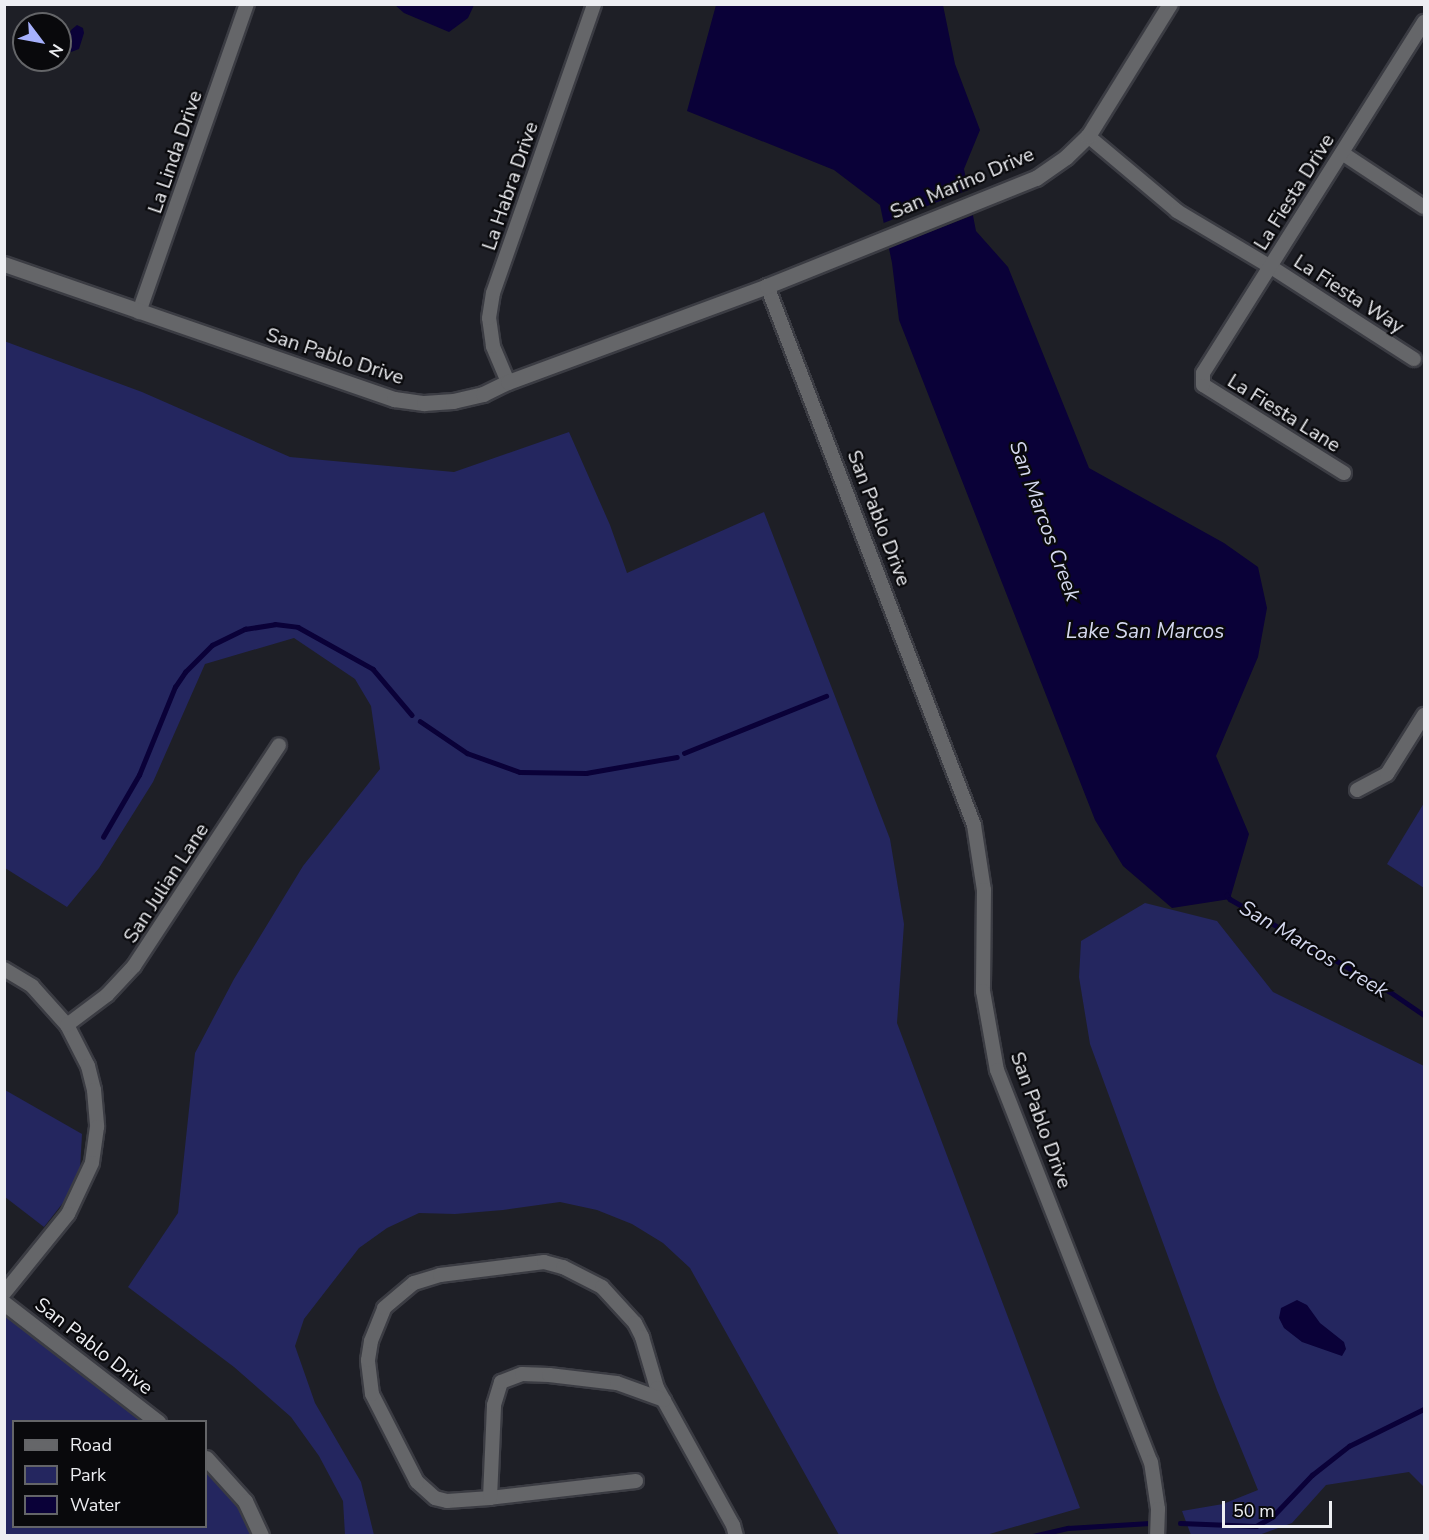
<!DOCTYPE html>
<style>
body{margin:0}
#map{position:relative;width:1429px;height:1540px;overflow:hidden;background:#1e1f26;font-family:"Nunito Sans",sans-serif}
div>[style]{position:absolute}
.green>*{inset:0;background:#24265f}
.water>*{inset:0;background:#0a0138}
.pier>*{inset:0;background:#1e1f26}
.stream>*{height:4.5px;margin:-2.25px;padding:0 2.25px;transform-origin:2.25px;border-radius:2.25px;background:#0a0138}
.roads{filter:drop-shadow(2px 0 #3b3c43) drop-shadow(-2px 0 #3b3c43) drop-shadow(0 2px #3b3c43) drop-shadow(0 -2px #3b3c43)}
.minor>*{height:14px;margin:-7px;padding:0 7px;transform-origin:7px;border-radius:7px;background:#656669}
.tertiary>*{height:15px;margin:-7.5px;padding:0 7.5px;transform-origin:7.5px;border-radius:7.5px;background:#656669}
span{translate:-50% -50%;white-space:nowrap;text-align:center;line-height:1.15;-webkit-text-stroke:4.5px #09090c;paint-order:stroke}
.street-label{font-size:20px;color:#edeef2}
.water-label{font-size:21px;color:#d5d9ef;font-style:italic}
.frame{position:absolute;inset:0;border:6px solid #edeef2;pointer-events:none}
.legend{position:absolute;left:12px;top:1420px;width:195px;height:108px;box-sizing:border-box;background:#09090c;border:2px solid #646568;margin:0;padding:8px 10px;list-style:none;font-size:18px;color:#edeef2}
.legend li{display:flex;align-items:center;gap:12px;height:30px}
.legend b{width:30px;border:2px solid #646568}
.north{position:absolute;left:12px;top:12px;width:60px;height:60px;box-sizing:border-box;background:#09090c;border:2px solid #646568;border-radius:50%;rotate:122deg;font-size:16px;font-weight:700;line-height:24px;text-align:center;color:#edeef2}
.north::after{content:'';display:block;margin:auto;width:21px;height:27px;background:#a6b1fc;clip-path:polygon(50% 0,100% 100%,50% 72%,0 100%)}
.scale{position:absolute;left:1222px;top:1501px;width:110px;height:27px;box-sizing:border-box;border:3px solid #edeef2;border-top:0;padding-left:8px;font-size:18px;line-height:21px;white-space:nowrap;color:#edeef2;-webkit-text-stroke:4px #09090c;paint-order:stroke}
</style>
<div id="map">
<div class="green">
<div style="clip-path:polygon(4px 341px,142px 392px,290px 457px,454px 472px,569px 432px,610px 525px,627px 573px,764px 512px,890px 839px,904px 924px,897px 1023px,1080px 1508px,986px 1535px,839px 1535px,690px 1268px,663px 1243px,632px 1224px,597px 1210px,560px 1202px,503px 1210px,455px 1214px,419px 1213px,387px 1228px,359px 1248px,304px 1319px,295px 1346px,315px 1403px,361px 1482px,374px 1535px,345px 1535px,343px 1501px,319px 1456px,291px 1417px,234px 1367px,128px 1287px,178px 1213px,195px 1053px,234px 979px,303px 866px,380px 769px,371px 706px,355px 679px,294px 638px,205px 664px,153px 782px,99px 868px,67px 907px,5px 868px)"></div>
<div style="clip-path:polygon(1424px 803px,1424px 888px,1387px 864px)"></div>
<div style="clip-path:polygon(1145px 903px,1217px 921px,1273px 992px,1424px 1066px,1424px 1487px,1409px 1472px,1326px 1485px,1292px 1523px,1259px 1535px,1191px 1535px,1182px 1511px,1223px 1504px,1258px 1490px,1217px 1390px,1090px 1044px,1079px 977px,1081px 941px)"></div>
<div style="clip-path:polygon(5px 1090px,82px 1134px,80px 1170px,66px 1199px,44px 1227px,5px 1197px)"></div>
<div style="clip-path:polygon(4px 1303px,157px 1421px,14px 1422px,14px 1526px,206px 1526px,206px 1459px,261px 1535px,5px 1535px)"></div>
</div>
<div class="water">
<div style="clip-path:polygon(395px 5px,474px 5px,468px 18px,449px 32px,404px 13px)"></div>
<div style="clip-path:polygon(716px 5px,943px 5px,955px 64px,980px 130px,964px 169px,976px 231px,1008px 267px,1089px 468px,1224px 543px,1258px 567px,1267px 608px,1258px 657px,1216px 756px,1249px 834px,1230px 899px,1172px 908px,1123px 866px,1095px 820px,899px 320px,892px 263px,880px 205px,834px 170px,687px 111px)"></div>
<div style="clip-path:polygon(77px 25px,83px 28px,84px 33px,79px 49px,71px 52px,65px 45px,71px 30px)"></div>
<div style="clip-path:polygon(1297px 1300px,1307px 1305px,1320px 1323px,1344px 1342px,1346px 1349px,1342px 1356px,1302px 1342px,1284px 1328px,1279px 1318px,1281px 1308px)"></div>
</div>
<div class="pier">
<div style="clip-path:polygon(971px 189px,976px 214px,886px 249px,881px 224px)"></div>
</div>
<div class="stream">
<div style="left:420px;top:721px;width:57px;rotate:34.2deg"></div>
<div style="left:467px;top:753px;width:56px;rotate:19.7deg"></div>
<div style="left:520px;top:772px;width:66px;rotate:0.9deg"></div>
<div style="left:586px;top:773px;width:92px;rotate:-10deg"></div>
<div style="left:684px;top:753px;width:153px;rotate:-21.9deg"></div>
<div style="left:103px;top:837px;width:72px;rotate:-59.9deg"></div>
<div style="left:139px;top:775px;width:95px;rotate:-67.8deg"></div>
<div style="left:175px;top:687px;width:18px;rotate:-56deg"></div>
<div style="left:185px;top:672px;width:38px;rotate:-45deg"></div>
<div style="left:212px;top:645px;width:37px;rotate:-26deg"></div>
<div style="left:245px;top:629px;width:30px;rotate:-9deg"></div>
<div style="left:275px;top:624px;width:23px;rotate:7deg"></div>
<div style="left:298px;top:627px;width:86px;rotate:29.2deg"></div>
<div style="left:373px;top:669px;width:60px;rotate:49.7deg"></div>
<div style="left:1227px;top:895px;width:5px;rotate:53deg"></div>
<div style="left:1230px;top:899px;width:184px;rotate:30.1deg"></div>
<div style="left:1389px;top:991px;width:42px;rotate:34.4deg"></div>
<div style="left:1180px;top:1523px;width:76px;rotate:2.3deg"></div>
<div style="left:1256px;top:1526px;width:18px;rotate:-29deg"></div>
<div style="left:1272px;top:1517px;width:58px;rotate:-46.4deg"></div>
<div style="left:1312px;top:1475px;width:47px;rotate:-38.1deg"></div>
<div style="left:1349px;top:1446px;width:84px;rotate:-26.3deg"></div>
<div style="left:1033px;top:1536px;width:36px;rotate:-13deg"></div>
<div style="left:1068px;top:1528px;width:82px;rotate:-3.5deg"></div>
</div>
<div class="roads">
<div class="minor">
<div style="left:1088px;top:136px;width:116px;rotate:40.1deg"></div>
<div style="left:1177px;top:211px;width:109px;rotate:30.8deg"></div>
<div style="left:1271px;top:267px;width:170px;rotate:32.8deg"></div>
<div style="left:1342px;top:153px;width:98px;rotate:33.4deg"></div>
<div style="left:767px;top:286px;width:577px;rotate:68.99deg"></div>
<div style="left:974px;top:825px;width:66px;rotate:81.3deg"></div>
<div style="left:984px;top:890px;width:101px;rotate:90.6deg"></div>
<div style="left:983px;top:991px;width:80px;rotate:80deg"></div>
<div style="left:997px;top:1070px;width:421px;rotate:68.6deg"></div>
<div style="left:1151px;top:1462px;width:48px;rotate:81.5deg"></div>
<div style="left:1158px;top:1509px;width:27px;rotate:92deg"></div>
<div style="left:139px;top:312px;width:326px;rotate:-70.7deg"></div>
<div style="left:508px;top:382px;width:39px;rotate:-113deg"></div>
<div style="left:493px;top:346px;width:28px;rotate:-98deg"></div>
<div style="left:489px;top:318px;width:25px;rotate:-81deg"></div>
<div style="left:493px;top:293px;width:306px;rotate:-70.7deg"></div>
<div style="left:1344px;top:473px;width:166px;rotate:-148deg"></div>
<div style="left:1203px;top:385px;width:12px;rotate:-90deg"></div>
<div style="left:1203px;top:373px;width:415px;rotate:-57.8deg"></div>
<div style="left:1357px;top:790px;width:34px;rotate:-28deg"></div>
<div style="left:1387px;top:774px;width:70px;rotate:-57.9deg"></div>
<div style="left:4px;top:969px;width:33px;rotate:31deg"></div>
<div style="left:32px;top:986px;width:52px;rotate:48.1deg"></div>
<div style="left:67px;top:1025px;width:46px;rotate:62.9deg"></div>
<div style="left:88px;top:1066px;width:25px;rotate:76deg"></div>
<div style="left:94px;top:1090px;width:37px;rotate:85deg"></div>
<div style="left:97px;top:1127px;width:36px;rotate:98deg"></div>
<div style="left:92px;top:1163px;width:56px;rotate:115.2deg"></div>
<div style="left:68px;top:1214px;width:102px;rotate:129deg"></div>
<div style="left:67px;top:1025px;width:50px;rotate:-36.9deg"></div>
<div style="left:107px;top:995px;width:40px;rotate:-47deg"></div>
<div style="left:134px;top:966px;width:264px;rotate:-56.7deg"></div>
<div style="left:636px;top:1481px;width:147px;rotate:173.4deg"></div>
<div style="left:490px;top:1498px;width:43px;rotate:176deg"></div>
<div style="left:447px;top:1501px;width:12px;rotate:-166deg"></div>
<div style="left:435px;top:1498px;width:24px;rotate:-138deg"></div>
<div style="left:417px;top:1482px;width:99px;rotate:-117.1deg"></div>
<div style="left:372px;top:1394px;width:34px;rotate:-97deg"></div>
<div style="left:368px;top:1360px;width:19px;rotate:-81deg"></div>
<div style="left:371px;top:1341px;width:35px;rotate:-68deg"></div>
<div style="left:384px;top:1308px;width:39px;rotate:-40deg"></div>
<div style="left:414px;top:1283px;width:27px;rotate:-17deg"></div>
<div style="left:440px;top:1275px;width:105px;rotate:-7.1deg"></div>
<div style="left:544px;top:1262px;width:20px;rotate:15deg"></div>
<div style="left:563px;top:1267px;width:44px;rotate:27.1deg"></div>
<div style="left:602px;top:1287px;width:49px;rotate:47.5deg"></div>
<div style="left:635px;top:1323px;width:16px;rotate:63deg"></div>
<div style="left:642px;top:1337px;width:53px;rotate:73.6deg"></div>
<div style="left:657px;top:1388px;width:157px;rotate:61deg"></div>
<div style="left:733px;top:1525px;width:11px;rotate:75deg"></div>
<div style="left:490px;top:1498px;width:93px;rotate:-87.5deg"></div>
<div style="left:494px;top:1405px;width:24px;rotate:-73deg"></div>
<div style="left:501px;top:1382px;width:22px;rotate:-21deg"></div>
<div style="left:522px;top:1374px;width:27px;rotate:2deg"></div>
<div style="left:549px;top:1375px;width:68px;rotate:6.7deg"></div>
<div style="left:617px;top:1383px;width:50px;rotate:19.9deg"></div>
</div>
<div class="tertiary">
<div style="left:4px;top:264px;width:413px;rotate:19.1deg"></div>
<div style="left:394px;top:399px;width:30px;rotate:8deg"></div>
<div style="left:424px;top:403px;width:29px;rotate:-4deg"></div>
<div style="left:453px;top:401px;width:31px;rotate:-13deg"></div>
<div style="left:483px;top:394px;width:28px;rotate:-26deg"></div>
<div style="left:508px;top:382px;width:276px;rotate:-20.3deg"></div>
<div style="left:767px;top:286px;width:290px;rotate:-21.9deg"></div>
<div style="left:1036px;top:178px;width:37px;rotate:-35deg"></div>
<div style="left:1066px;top:157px;width:30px;rotate:-44deg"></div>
<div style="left:1088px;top:136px;width:155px;rotate:-58.2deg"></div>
<div style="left:4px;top:1303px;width:195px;rotate:37.7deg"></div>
<div style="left:206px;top:1458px;width:58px;rotate:47.8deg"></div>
<div style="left:245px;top:1501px;width:38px;rotate:65deg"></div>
</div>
</div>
<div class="street-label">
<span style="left:175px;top:152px;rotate:-71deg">La Linda Drive</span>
<span style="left:962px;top:183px;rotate:-23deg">San Marino Drive</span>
<span style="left:510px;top:186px;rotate:-71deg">La Habra Drive</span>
<span style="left:1294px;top:192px;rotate:-58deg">La Fiesta Drive</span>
<span style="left:1349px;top:294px;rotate:33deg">La Fiesta Way</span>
<span style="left:335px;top:356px;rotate:18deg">San Pablo Drive</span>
<span style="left:1284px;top:413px;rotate:32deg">La Fiesta Lane</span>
<span style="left:879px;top:518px;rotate:69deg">San Pablo Drive</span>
<span style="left:166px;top:883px;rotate:-57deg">San Julian Lane</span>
<span style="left:1041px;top:1120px;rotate:70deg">San Pablo Drive</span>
<span style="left:94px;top:1346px;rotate:38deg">San Pablo Drive</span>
</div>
<div class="water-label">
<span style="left:1045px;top:521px;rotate:70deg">San Marcos Creek</span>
<span style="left:1145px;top:631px">Lake San Marcos</span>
<span style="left:1314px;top:949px;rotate:31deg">San Marcos Creek</span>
</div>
<div class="frame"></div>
<ul class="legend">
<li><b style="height:8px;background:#656669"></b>Road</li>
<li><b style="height:16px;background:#24265f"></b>Park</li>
<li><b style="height:16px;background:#0a0138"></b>Water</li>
</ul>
<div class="north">N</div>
<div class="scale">50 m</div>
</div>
